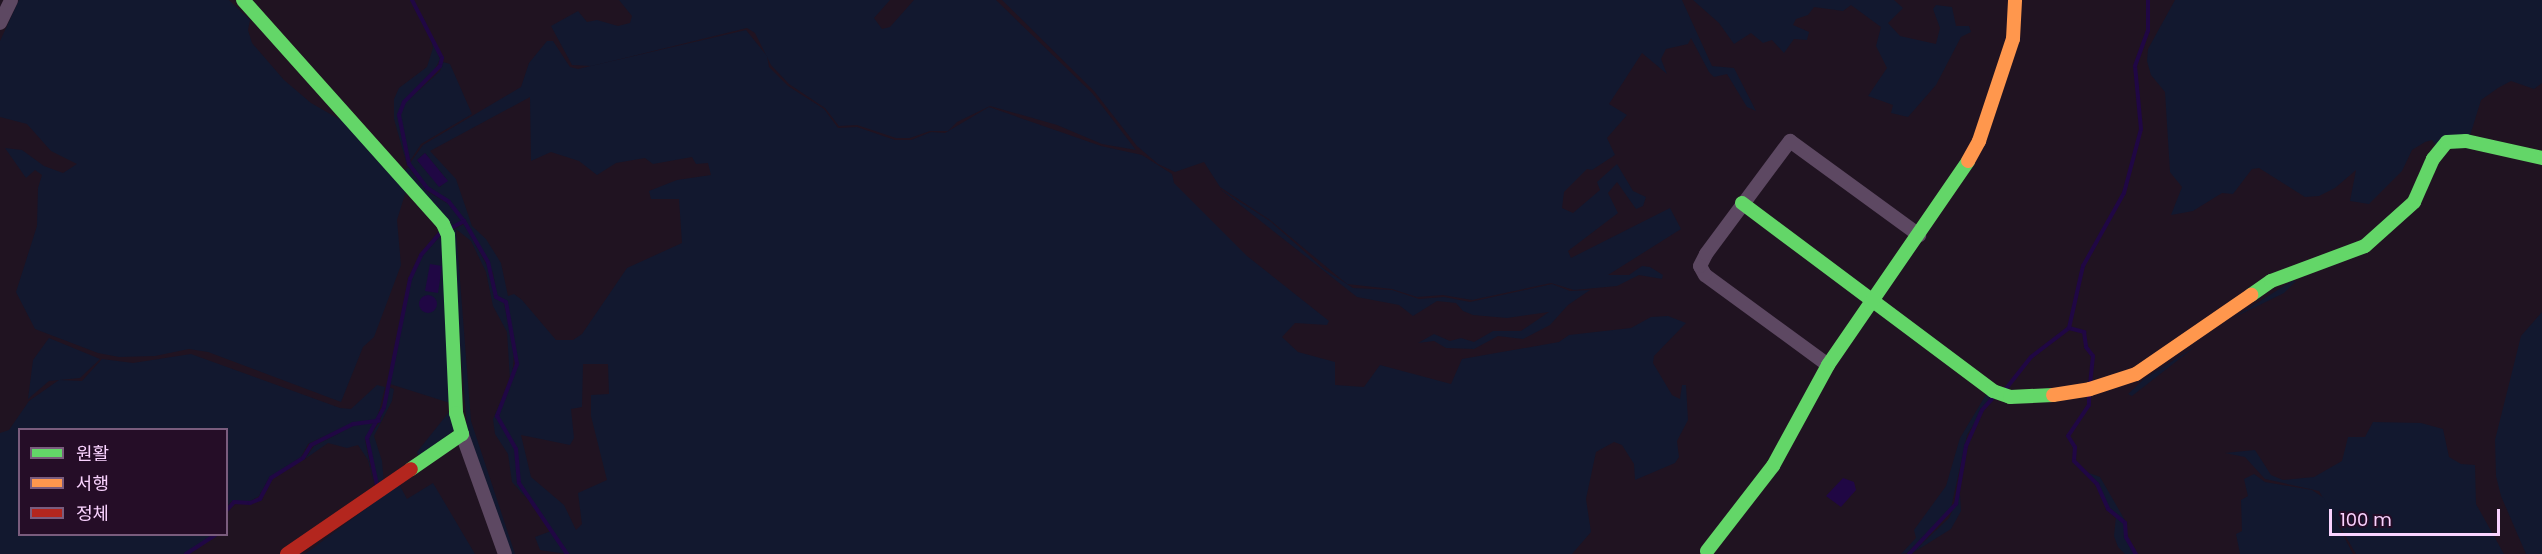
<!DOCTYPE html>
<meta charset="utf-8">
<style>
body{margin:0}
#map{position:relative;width:2542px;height:554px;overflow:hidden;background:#201321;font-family:Poppins,"Noto Sans KR",sans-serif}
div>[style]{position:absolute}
.green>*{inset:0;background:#12182f}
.water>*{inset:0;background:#200744}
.round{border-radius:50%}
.stream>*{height:4px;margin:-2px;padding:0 2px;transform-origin:2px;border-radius:2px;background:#200744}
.street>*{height:14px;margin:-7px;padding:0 7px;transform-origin:7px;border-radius:7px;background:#5d4862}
.fast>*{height:14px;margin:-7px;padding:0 7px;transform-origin:7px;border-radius:7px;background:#63d668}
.slow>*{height:14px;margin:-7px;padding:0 7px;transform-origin:7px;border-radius:7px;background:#ff974d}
.jam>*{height:14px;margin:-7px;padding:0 7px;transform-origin:7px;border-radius:7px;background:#b3261e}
span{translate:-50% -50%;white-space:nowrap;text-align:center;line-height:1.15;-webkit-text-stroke:4.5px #250d27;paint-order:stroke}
.legend{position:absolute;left:18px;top:428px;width:210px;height:108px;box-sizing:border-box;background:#250d27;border:2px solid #7a5c7d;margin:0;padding:8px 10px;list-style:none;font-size:18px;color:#fad3ff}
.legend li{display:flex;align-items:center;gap:12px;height:30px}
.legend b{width:30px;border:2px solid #7a5c7d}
.scale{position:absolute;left:2329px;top:509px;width:171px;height:27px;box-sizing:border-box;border:3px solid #fad3ff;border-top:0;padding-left:8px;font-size:18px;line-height:21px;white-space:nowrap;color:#fad3ff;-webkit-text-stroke:4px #250d27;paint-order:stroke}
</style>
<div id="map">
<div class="green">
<div style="clip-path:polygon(19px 0,229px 0,250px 20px,248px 30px,252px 43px,284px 80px,311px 103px,346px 123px,406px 191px,397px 220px,401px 265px,374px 337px,363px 347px,341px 402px,208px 352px,189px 349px,155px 356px,119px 357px,98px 353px,35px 329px,16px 292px,37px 226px,38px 188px,42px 175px,35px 170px,26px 178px,5px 148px,22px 150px,44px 166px,63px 173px,77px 164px,51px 151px,27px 124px,0 117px,0 41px)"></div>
<div style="clip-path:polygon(411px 0,424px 19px,440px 59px,432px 75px,404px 102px,398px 113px,407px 165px,394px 119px,394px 99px,399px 88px,427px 67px,433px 48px,430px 34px)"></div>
<div style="clip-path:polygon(619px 0,890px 0,874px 18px,882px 29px,890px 27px,914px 0,996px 0,1092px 93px,1136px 150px,1102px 144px,1057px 125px,990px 106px,957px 122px,948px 131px,930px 131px,910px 138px,896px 138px,857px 125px,839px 126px,825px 108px,789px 84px,771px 65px,755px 33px,747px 28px,592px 66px,572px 65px,551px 26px,578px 11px,587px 22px,597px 20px,618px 26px,630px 23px,632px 16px)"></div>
<div style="clip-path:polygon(1002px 0,1682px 0,1712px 66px,1734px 68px,1756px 111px,1747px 107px,1727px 74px,1714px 77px,1709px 72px,1691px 38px,1688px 44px,1666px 49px,1661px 59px,1667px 74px,1642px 53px,1609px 104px,1627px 115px,1607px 138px,1615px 155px,1592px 170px,1587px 169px,1564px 192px,1562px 208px,1573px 213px,1600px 190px,1597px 182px,1617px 164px,1633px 191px,1646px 197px,1643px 206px,1636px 209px,1617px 182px,1608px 193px,1618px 213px,1568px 251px,1571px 258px,1670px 208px,1681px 229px,1608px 275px,1629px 275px,1642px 266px,1650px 267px,1663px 275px,1662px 279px,1639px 275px,1617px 286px,1574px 290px,1551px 283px,1472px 300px,1443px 295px,1417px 297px,1392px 289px,1347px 284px,1270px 220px,1220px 187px,1204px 162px,1175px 172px,1158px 164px,1137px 146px,1094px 91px)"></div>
<div style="clip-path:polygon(1693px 0,1894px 0,1903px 8px,1888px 23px,1900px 36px,1936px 44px,1940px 28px,1933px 9px,1936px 5px,1952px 7px,1956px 26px,1969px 26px,1971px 32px,1961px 37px,1936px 85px,1908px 117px,1891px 113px,1893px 105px,1868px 96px,1887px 68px,1876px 46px,1881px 27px,1851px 5px,1843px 11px,1814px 7px,1808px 15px,1796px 19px,1793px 25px,1809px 32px,1807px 40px,1794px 39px,1784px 53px,1772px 40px,1763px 43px,1751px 33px,1734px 44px,1719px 23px)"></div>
<div style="clip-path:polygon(2175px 0,2542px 0,2542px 83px,2534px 89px,2511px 81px,2498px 88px,2481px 100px,2469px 139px,2437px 147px,2432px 140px,2425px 142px,2412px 150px,2402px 171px,2369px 204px,2350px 201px,2356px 170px,2335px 188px,2319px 196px,2305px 197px,2259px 168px,2252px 169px,2233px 194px,2222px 193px,2193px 211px,2171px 215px,2182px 187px,2170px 172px,2165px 92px,2151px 75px,2147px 61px,2148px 49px)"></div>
<div style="clip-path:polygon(evenodd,746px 30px,767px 56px,769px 67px,788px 86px,824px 109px,838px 128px,857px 127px,895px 140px,911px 140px,931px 132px,945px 133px,989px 107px,1101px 146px,1142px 155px,1172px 174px,1174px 183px,1247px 256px,1329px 321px,1327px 325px,1295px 323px,1282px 337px,1298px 352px,1335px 362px,1335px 385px,1364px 387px,1380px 365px,1451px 384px,1462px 359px,1559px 342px,1569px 335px,1631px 328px,1651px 317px,1668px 316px,1686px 323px,1654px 356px,1653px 363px,1672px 395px,1680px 399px,1682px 385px,1686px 385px,1688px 420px,1677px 441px,1679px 457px,1675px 463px,1635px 480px,1634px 464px,1622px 445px,1614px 442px,1596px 452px,1586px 499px,1591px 532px,1572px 554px,568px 554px,519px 483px,517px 449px,498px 416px,517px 364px,506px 301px,497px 296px,493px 273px,471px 229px,450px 202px,428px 188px,410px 163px,423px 145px,521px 87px,529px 63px,547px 41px,553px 41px,570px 67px,578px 69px,746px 30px,530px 97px,531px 161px,551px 152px,579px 161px,597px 175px,616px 163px,645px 158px,653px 164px,692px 157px,696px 164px,708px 163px,711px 175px,677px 180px,649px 191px,651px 199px,679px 199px,682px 243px,627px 268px,582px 334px,573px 340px,556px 340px,522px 300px,514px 294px,508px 296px,501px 263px,486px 239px,472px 226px,456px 179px,430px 151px,530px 97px,746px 30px,425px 153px,447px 180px,440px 187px,417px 160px,425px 153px,746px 30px,583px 364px,608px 364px,609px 394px,591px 395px,591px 416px,607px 480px,578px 493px,582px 524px,576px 530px,564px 505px,531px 477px,521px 435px,570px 445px,574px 438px,571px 409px,582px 407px,583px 364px)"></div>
<div style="clip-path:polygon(443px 62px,450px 64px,472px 114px,421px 144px,410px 161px,400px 115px,405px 103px,440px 71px)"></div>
<div style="clip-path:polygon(408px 167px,427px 191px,450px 205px,462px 221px,448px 228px,401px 175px)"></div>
<div style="clip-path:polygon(1220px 189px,1270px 221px,1324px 269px,1353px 288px,1392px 290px,1419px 299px,1444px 297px,1470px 302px,1552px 284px,1570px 291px,1590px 290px,1568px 305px,1550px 325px,1523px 339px,1498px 336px,1474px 349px,1446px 348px,1434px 341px,1418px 343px,1434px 334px,1450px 341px,1461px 338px,1474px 342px,1493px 331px,1521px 331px,1549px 312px,1507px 318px,1473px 315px,1463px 311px,1456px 303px,1437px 301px,1413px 316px,1399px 305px,1357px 297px)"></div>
<div style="clip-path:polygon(464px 224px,489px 269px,495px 296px,504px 303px,514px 352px,512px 381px,497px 417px,516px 451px,518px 484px,527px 499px,512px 482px,508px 454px,495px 434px,493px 419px,510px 380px,507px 332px,493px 306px,486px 272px,471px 241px,456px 229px,471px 421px,515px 554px,511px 554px,467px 429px,451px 231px)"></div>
<div style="clip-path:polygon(442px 234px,450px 403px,390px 384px,411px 279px,423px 255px)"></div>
<div style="clip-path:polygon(2292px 281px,2296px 281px,2284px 293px,2233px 318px)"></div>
<div style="clip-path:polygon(2542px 312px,2542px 554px,2526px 554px,2501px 496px,2496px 476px,2495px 440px,2521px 336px)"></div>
<div style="clip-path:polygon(49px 338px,100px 359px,80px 378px,49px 381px,28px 399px,33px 360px)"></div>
<div style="clip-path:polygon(2196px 346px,2132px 396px,2128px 394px,2144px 379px)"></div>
<div style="clip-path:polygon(191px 354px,340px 408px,351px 409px,377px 385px,385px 387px,380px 408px,376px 420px,352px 423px,308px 444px,301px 457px,269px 478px,259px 496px,249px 502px,232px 501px,227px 506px,226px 430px,20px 430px,20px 534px,214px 535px,184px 554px,0 554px,0 433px,9px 430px,29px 401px,59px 380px,82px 381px,102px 359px,133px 363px)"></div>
<div style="clip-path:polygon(389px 387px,394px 389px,392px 401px,374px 436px,382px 461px,384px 484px,379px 487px,368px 438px,380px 422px)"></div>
<div style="clip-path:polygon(1987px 393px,1991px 396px,1967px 435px,1951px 508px,1907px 553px,1901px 554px,1916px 538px,1914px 530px,1946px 486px,1960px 438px)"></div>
<div style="clip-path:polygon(449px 412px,457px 428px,419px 457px,417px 452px)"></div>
<div style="clip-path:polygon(2373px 422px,2421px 423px,2443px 429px,2449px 457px,2461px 464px,2475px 465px,2476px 504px,2504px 554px,2356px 554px,2319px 491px,2265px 479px,2245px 457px,2225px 453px,2255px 450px,2271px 475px,2283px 480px,2314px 477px,2342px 461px,2348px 437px,2365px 437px)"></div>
<div style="clip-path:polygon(375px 423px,365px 440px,375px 489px,368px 460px,358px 445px,347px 448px,328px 443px,305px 459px,314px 446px,355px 425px)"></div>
<div style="clip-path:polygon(2081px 470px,2100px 477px,2126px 522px,2109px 509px,2098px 483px)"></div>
<div style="clip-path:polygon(2254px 474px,2265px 482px,2312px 490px,2324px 498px,2353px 554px,2240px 554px,2236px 534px,2242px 531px,2241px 500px,2248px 496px,2244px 479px)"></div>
<div style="clip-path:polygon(433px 483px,475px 554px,305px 554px,399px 484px,407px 499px)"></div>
<div style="clip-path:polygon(1960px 494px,1961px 511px,1951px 529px,1911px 554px,1949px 518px)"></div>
<div style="clip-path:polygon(2116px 517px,2125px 524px,2125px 537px,2135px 554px,2125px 554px,2118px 547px,2114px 536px)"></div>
<div style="clip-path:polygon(551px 531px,564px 548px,566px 554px,540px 550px,535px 537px)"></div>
</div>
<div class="water">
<div style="clip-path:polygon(425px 153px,448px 181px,439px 187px,417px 160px)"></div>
<div style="clip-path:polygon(430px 264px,442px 266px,438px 293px,425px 291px)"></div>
<div class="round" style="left:419px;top:295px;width:18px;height:18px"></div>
<div style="clip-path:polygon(1843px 478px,1854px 482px,1856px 490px,1841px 507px,1826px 496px)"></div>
</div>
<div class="stream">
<div style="left:412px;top:0;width:65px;rotate:62.7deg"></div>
<div style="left:442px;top:58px;width:8px;rotate:104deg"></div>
<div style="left:440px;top:66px;width:51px;rotate:135deg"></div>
<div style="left:404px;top:102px;width:14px;rotate:111deg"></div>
<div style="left:399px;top:115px;width:50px;rotate:78.5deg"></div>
<div style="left:409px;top:164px;width:30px;rotate:53deg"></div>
<div style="left:427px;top:188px;width:26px;rotate:32deg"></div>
<div style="left:449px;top:202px;width:24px;rotate:52deg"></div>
<div style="left:464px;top:221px;width:48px;rotate:59.7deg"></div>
<div style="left:488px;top:262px;width:36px;rotate:77deg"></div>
<div style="left:496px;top:297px;width:11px;rotate:27deg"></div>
<div style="left:506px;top:302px;width:63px;rotate:79.9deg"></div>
<div style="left:517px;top:364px;width:56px;rotate:111deg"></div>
<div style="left:497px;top:416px;width:38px;rotate:60deg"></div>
<div style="left:516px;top:449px;width:34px;rotate:85deg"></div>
<div style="left:519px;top:483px;width:86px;rotate:55.9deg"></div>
<div style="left:451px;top:228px;width:15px;rotate:-28deg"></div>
<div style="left:2069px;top:328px;width:16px;rotate:15deg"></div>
<div style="left:2084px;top:332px;width:15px;rotate:82deg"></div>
<div style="left:2086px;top:347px;width:11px;rotate:52deg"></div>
<div style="left:2093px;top:356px;width:27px;rotate:96deg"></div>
<div style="left:2005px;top:390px;width:42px;rotate:-51.8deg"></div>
<div style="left:2031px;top:357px;width:48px;rotate:-37.3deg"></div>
<div style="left:2069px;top:328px;width:64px;rotate:-77.3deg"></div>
<div style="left:2083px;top:266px;width:84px;rotate:-60.7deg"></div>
<div style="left:2124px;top:193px;width:66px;rotate:-75.1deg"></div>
<div style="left:2141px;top:129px;width:63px;rotate:-95.4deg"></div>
<div style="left:2135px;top:66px;width:37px;rotate:-70deg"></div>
<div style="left:2148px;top:31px;width:31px;rotate:-90deg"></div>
<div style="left:2089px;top:396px;width:9px;rotate:90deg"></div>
<div style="left:2089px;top:405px;width:37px;rotate:124deg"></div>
<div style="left:2068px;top:436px;width:13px;rotate:58deg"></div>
<div style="left:2075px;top:447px;width:14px;rotate:94deg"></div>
<div style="left:2074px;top:461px;width:33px;rotate:45deg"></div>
<div style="left:2097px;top:484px;width:27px;rotate:66deg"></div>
<div style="left:2108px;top:509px;width:22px;rotate:39deg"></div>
<div style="left:2125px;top:523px;width:14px;rotate:86deg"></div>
<div style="left:2126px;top:537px;width:20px;rotate:60deg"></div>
<div style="left:377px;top:485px;width:48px;rotate:-102deg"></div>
<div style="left:367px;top:438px;width:35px;rotate:-61deg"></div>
<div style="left:384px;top:407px;width:131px;rotate:-78.5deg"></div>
<div style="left:410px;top:279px;width:26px;rotate:-65deg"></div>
<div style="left:421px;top:255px;width:29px;rotate:-49deg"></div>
<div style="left:226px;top:511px;width:12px;rotate:-48deg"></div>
<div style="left:234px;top:502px;width:16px;rotate:4deg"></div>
<div style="left:250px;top:503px;width:11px;rotate:-22deg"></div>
<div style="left:260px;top:499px;width:24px;rotate:-62deg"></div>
<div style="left:271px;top:478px;width:38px;rotate:-32deg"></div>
<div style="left:303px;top:458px;width:15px;rotate:-58deg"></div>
<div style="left:311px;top:445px;width:47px;rotate:-26.6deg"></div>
<div style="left:353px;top:424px;width:26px;rotate:-7deg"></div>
<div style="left:186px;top:554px;width:37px;rotate:-33deg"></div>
<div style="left:1909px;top:554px;width:69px;rotate:-46.8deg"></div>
<div style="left:1956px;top:504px;width:59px;rotate:-80.2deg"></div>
<div style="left:1966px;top:446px;width:39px;rotate:-66deg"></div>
<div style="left:1982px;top:410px;width:15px;rotate:-48deg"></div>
</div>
<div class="street">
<div style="left:0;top:23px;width:25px;rotate:-64deg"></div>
<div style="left:1828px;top:365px;width:152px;rotate:-143.8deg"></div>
<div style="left:1705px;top:275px;width:10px;rotate:-119deg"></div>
<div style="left:1700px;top:266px;width:13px;rotate:-63deg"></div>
<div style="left:1706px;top:254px;width:141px;rotate:-53.4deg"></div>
<div style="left:1790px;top:141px;width:160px;rotate:36.1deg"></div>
<div style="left:462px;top:434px;width:127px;rotate:70.3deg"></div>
</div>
<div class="fast">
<div style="left:243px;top:0;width:300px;rotate:48.2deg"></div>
<div style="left:443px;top:224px;width:12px;rotate:66deg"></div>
<div style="left:448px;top:235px;width:178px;rotate:87.4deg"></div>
<div style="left:456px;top:413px;width:22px;rotate:74deg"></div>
<div style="left:462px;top:434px;width:62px;rotate:145.5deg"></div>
<div style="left:1742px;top:203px;width:314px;rotate:36.8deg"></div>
<div style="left:1993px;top:391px;width:18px;rotate:19deg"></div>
<div style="left:2010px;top:397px;width:43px;rotate:-2.7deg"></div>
<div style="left:2251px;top:295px;width:24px;rotate:-35deg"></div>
<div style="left:2271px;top:281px;width:100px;rotate:-20.4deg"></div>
<div style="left:2365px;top:246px;width:66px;rotate:-41.9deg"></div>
<div style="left:2414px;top:202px;width:47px;rotate:-66.2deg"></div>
<div style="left:2433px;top:159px;width:22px;rotate:-51deg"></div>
<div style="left:2447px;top:142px;width:19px;rotate:-3deg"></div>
<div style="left:2466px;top:141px;width:78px;rotate:12.6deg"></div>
<div style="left:1707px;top:551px;width:108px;rotate:-52.2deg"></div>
<div style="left:1773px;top:466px;width:115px;rotate:-61.4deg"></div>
<div style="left:1828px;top:365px;width:247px;rotate:-55.5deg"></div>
</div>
<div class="slow">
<div style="left:1968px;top:161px;width:23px;rotate:-61deg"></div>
<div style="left:1979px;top:141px;width:108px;rotate:-71.6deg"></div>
<div style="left:2013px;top:39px;width:39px;rotate:-87deg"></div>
<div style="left:2053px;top:395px;width:37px;rotate:-9deg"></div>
<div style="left:2090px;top:389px;width:48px;rotate:-18.1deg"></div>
<div style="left:2136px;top:374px;width:140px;rotate:-34.5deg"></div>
</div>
<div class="jam">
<div style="left:287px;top:554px;width:150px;rotate:-34.4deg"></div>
</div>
<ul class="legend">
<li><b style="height:8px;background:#63d668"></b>원활</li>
<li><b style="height:8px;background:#ff974d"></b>서행</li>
<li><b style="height:8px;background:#b3261e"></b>정체</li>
</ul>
<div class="scale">100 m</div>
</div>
